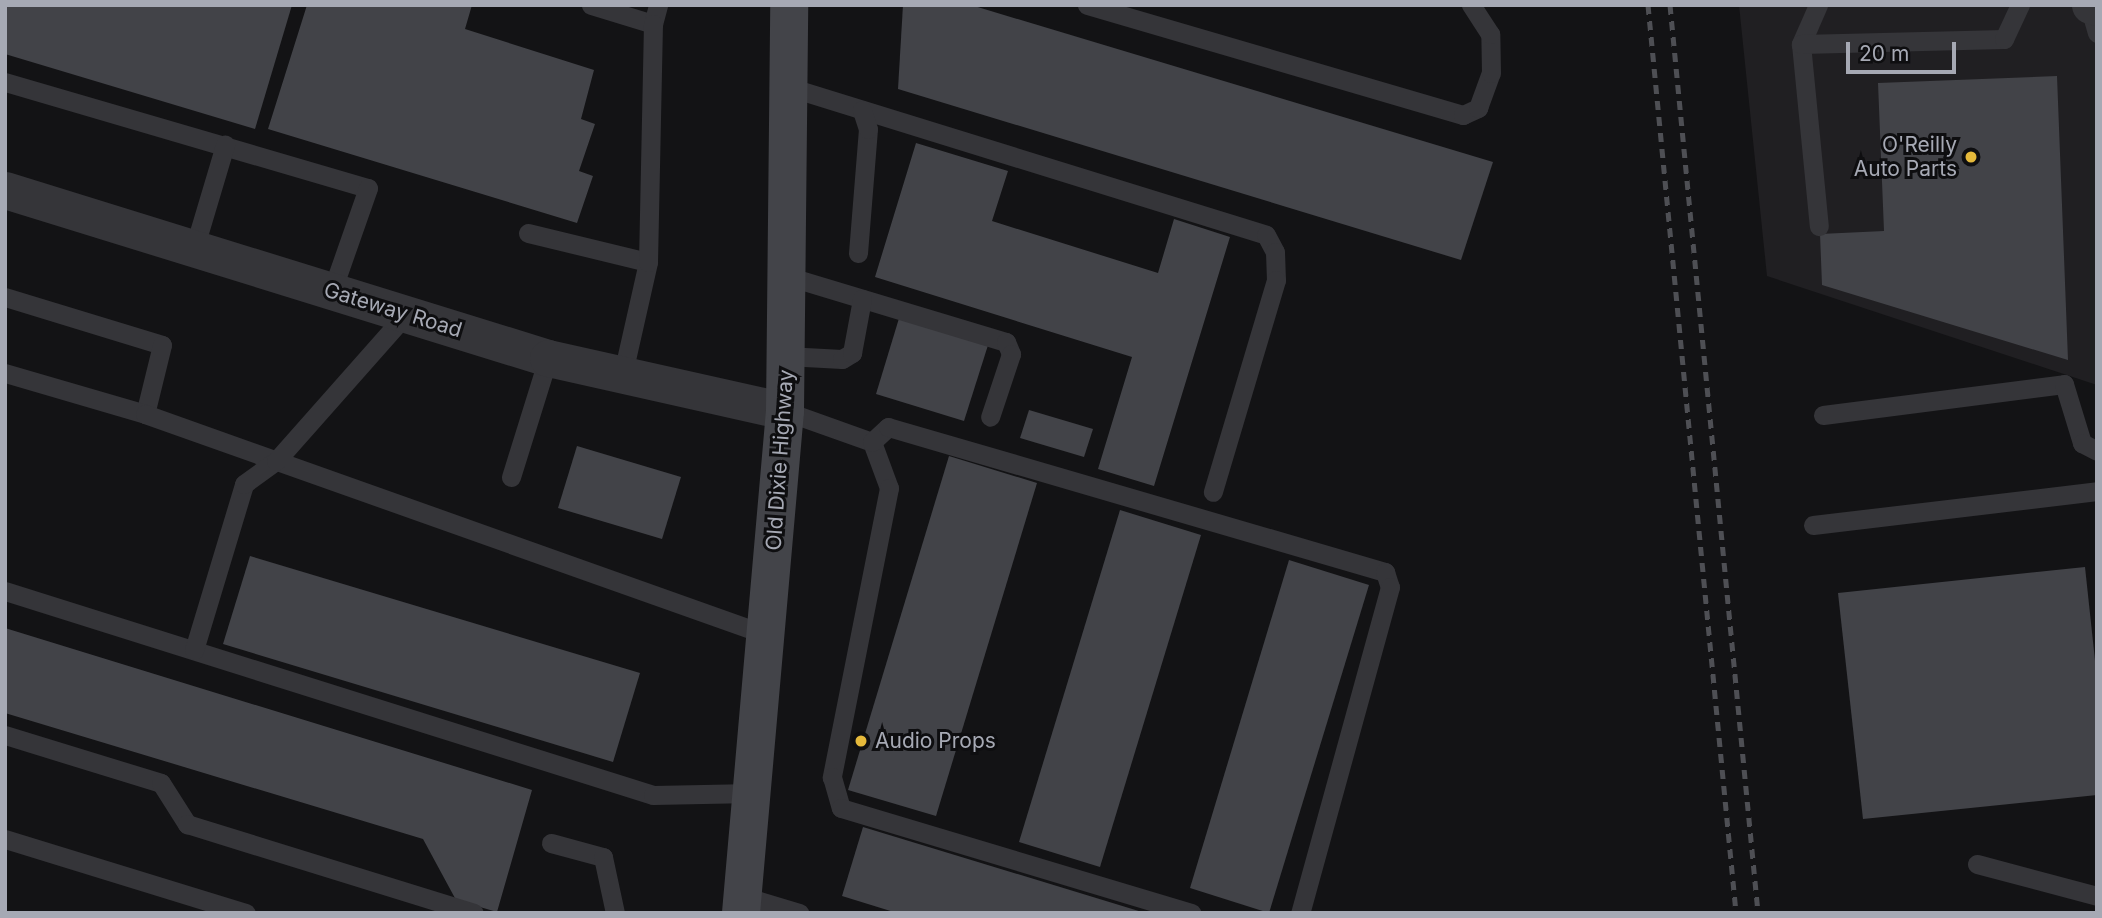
<!DOCTYPE html>
<style>
body{margin:0}
#map{position:relative;width:2102px;height:918px;overflow:hidden;background:#131315;font-family:Inter,sans-serif}
div>[style]{position:absolute}
.built>*{inset:0;background:#201f22}
.building>*{inset:0;background:#424348}
.lane>*{height:19px;margin:-9.5px;padding:0 9.5px;transform-origin:9.5px;border-radius:9.5px;background:#353539}
.street>*{height:37px;margin:-18.5px;padding:0 18.5px;transform-origin:18.5px;border-radius:18.5px;background:#353539}
.secondary>*{height:38px;margin:-19px;padding:0 19px;transform-origin:19px;border-radius:19px;background:#434449}
.rail>*{height:5px;margin-top:-2.5px;transform-origin:0;background:repeating-linear-gradient(90deg,#4e4f54 0 9px,transparent 0 16px)}
.dots>*{width:19px;height:19px;translate:-50% -50%;box-sizing:border-box;border:4px solid #0e0e10;border-radius:50%}
span{translate:-50% -50%;white-space:nowrap;text-align:center;line-height:1.15;-webkit-text-stroke:6px #0e0e10;paint-order:stroke}
.poi-label{font-size:21px;color:#a6a9b4}
.right{translate:-100% -50%;text-align:right}
.left{translate:0 -50%;text-align:left}
.street-label{font-size:21px;color:#a6a9b4}
.frame{position:absolute;inset:0;border:7px solid #a6a9b4;pointer-events:none}
.scale{position:absolute;left:1846px;top:42px;width:110px;height:32px;box-sizing:border-box;border:4px solid #a6a9b4;border-top:0;padding-left:9px;font-size:21px;line-height:24px;white-space:nowrap;color:#a6a9b4;-webkit-text-stroke:5px #0e0e10;paint-order:stroke}
</style>
<div id="map">
<div class="built">
<div style="clip-path:polygon(1739px 5px,2097px 5px,2097px 385px,1767px 276px)"></div>
</div>
<div class="building">
<div style="clip-path:polygon(5px 5px,292px 5px,255px 129px,5px 54px)"></div>
<div style="clip-path:polygon(307px 5px,472px 5px,465px 29px,594px 70px,581px 119px,595px 124px,579px 171px,593px 176px,577px 223px,268px 129px)"></div>
<div style="clip-path:polygon(903px 5px,971px 5px,1493px 162px,1461px 260px,898px 89px)"></div>
<div style="clip-path:polygon(2057px 76px,2068px 360px,1822px 285px,1820px 234px,1884px 231px,1878px 83px)"></div>
<div style="clip-path:polygon(916px 143px,1008px 171px,992px 221px,1158px 273px,1174px 219px,1230px 237px,1154px 486px,1098px 469px,1132px 357px,875px 277px)"></div>
<div style="clip-path:polygon(900px 315px,989px 342px,964px 421px,876px 394px)"></div>
<div style="clip-path:polygon(1029px 410px,1093px 429px,1084px 457px,1020px 438px)"></div>
<div style="clip-path:polygon(577px 446px,681px 477px,662px 539px,558px 508px)"></div>
<div style="clip-path:polygon(949px 456px,1037px 483px,936px 816px,848px 790px)"></div>
<div style="clip-path:polygon(1120px 510px,1201px 535px,1100px 867px,1019px 842px)"></div>
<div style="clip-path:polygon(250px 556px,640px 673px,613px 762px,223px 644px)"></div>
<div style="clip-path:polygon(1289px 560px,1369px 585px,1269px 913px,1190px 888px)"></div>
<div style="clip-path:polygon(2085px 567px,2097px 679px,2097px 795px,1863px 819px,1838px 593px)"></div>
<div style="clip-path:polygon(5px 628px,532px 790px,497px 912px,456px 900px,423px 839px,5px 713px)"></div>
<div style="clip-path:polygon(863px 827px,1142px 912px,1142px 913px,897px 913px,842px 896px)"></div>
</div>
<div class="lane">
<div style="left:591px;top:5px;width:65px;rotate:17deg"></div>
<div style="left:653px;top:24px;width:20px;rotate:-75deg"></div>
<div style="left:1087px;top:5px;width:392px;rotate:16.3deg"></div>
<div style="left:1463px;top:115px;width:17px;rotate:-25deg"></div>
<div style="left:1478px;top:108px;width:37px;rotate:-70deg"></div>
<div style="left:1491px;top:73px;width:39px;rotate:-91deg"></div>
<div style="left:1490px;top:34px;width:35px;rotate:-123deg"></div>
<div style="left:1818px;top:5px;width:43px;rotate:113.6deg"></div>
<div style="left:1801px;top:44px;width:183px;rotate:84.4deg"></div>
<div style="left:2089px;top:5px;width:29px;rotate:74deg"></div>
<div style="left:1801px;top:44px;width:203px;rotate:-1.4deg"></div>
<div style="left:2004px;top:39px;width:38px;rotate:-65deg"></div>
<div style="left:5px;top:82px;width:378px;rotate:16.3deg"></div>
<div style="left:368px;top:188px;width:109px;rotate:109.3deg"></div>
<div style="left:789px;top:87px;width:499px;rotate:17.2deg"></div>
<div style="left:1266px;top:235px;width:19px;rotate:62deg"></div>
<div style="left:1275px;top:252px;width:28px;rotate:88deg"></div>
<div style="left:1276px;top:280px;width:221px;rotate:106.6deg"></div>
<div style="left:528px;top:233px;width:123px;rotate:13.6deg"></div>
<div style="left:194px;top:249px;width:109px;rotate:-73.4deg"></div>
<div style="left:858px;top:253px;width:124px;rotate:-85.4deg"></div>
<div style="left:868px;top:129px;width:20px;rotate:-108deg"></div>
<div style="left:787px;top:276px;width:229px;rotate:16.8deg"></div>
<div style="left:1006px;top:342px;width:13px;rotate:67deg"></div>
<div style="left:1011px;top:354px;width:66px;rotate:108.4deg"></div>
<div style="left:5px;top:297px;width:164px;rotate:17deg"></div>
<div style="left:162px;top:345px;width:71px;rotate:103.8deg"></div>
<div style="left:786px;top:356px;width:56px;rotate:3.1deg"></div>
<div style="left:842px;top:359px;width:12px;rotate:-31deg"></div>
<div style="left:852px;top:353px;width:55px;rotate:-79.5deg"></div>
<div style="left:5px;top:373px;width:146px;rotate:16.3deg"></div>
<div style="left:145px;top:414px;width:660px;rotate:19.56deg"></div>
<div style="left:623px;top:373px;width:114px;rotate:-77.3deg"></div>
<div style="left:648px;top:262px;width:238px;rotate:-88.8deg"></div>
<div style="left:785px;top:411px;width:92px;rotate:19.6deg"></div>
<div style="left:872px;top:442px;width:49px;rotate:69.7deg"></div>
<div style="left:889px;top:488px;width:295px;rotate:101.2deg"></div>
<div style="left:832px;top:777px;width:32px;rotate:74deg"></div>
<div style="left:841px;top:808px;width:366px;rotate:16.7deg"></div>
<div style="left:1823px;top:415px;width:243px;rotate:-7.3deg"></div>
<div style="left:2064px;top:384px;width:62px;rotate:73deg"></div>
<div style="left:2082px;top:443px;width:17px;rotate:28deg"></div>
<div style="left:872px;top:442px;width:22px;rotate:-43deg"></div>
<div style="left:888px;top:427px;width:518px;rotate:16.26deg"></div>
<div style="left:1385px;top:572px;width:16px;rotate:72deg"></div>
<div style="left:1390px;top:587px;width:338px;rotate:105.4deg"></div>
<div style="left:511px;top:477px;width:125px;rotate:-72.7deg"></div>
<div style="left:1813px;top:525px;width:286px;rotate:-6.8deg"></div>
<div style="left:5px;top:591px;width:679px;rotate:17.47deg"></div>
<div style="left:653px;top:795px;width:100px;rotate:-1.1deg"></div>
<div style="left:194px;top:650px;width:173px;rotate:-73.2deg"></div>
<div style="left:244px;top:484px;width:39px;rotate:-36deg"></div>
<div style="left:276px;top:461px;width:196px;rotate:-48.5deg"></div>
<div style="left:5px;top:735px;width:163px;rotate:17.1deg"></div>
<div style="left:161px;top:783px;width:49px;rotate:57.6deg"></div>
<div style="left:187px;top:824px;width:300px;rotate:17.2deg"></div>
<div style="left:5px;top:839px;width:252px;rotate:17.1deg"></div>
<div style="left:551px;top:843px;width:54px;rotate:15.1deg"></div>
<div style="left:603px;top:857px;width:57px;rotate:77.9deg"></div>
<div style="left:1977px;top:864px;width:124px;rotate:14.9deg"></div>
<div style="left:743px;top:896px;width:59px;rotate:16.9deg"></div>
</div>
<div class="street">
<div style="left:2090px;top:5px;width:7px;rotate:16deg"></div>
<div style="left:5px;top:190px;width:568px;rotate:17.19deg"></div>
<div style="left:548px;top:358px;width:243px;rotate:12.6deg"></div>
</div>
<div class="secondary">
<div style="left:741px;top:913px;width:504px;rotate:-84.99deg"></div>
<div style="left:785px;top:411px;width:406px;rotate:-89.4deg"></div>
</div>
<div class="rail">
<div style="left:1648px;top:5px;width:912px;rotate:84.46deg"></div>
<div style="left:1670px;top:5px;width:912px;rotate:84.46deg"></div>
</div>
<div class="dots">
<div style="left:1971px;top:157px;background:#e5b93b"></div>
<div style="left:861px;top:741px;background:#e5b93b"></div>
</div>
<div class="poi-label">
<span class="right" style="left:1957px;top:157px">O'Reilly<br>Auto Parts</span>
<span class="left" style="left:875px;top:741px">Audio Props</span>
</div>
<div class="street-label">
<span style="left:393px;top:310px;rotate:17deg">Gateway Road</span>
<span style="left:780px;top:460px;rotate:-86deg">Old Dixie Highway</span>
</div>
<div class="frame"></div>
<div class="scale">20 m</div>
</div>
